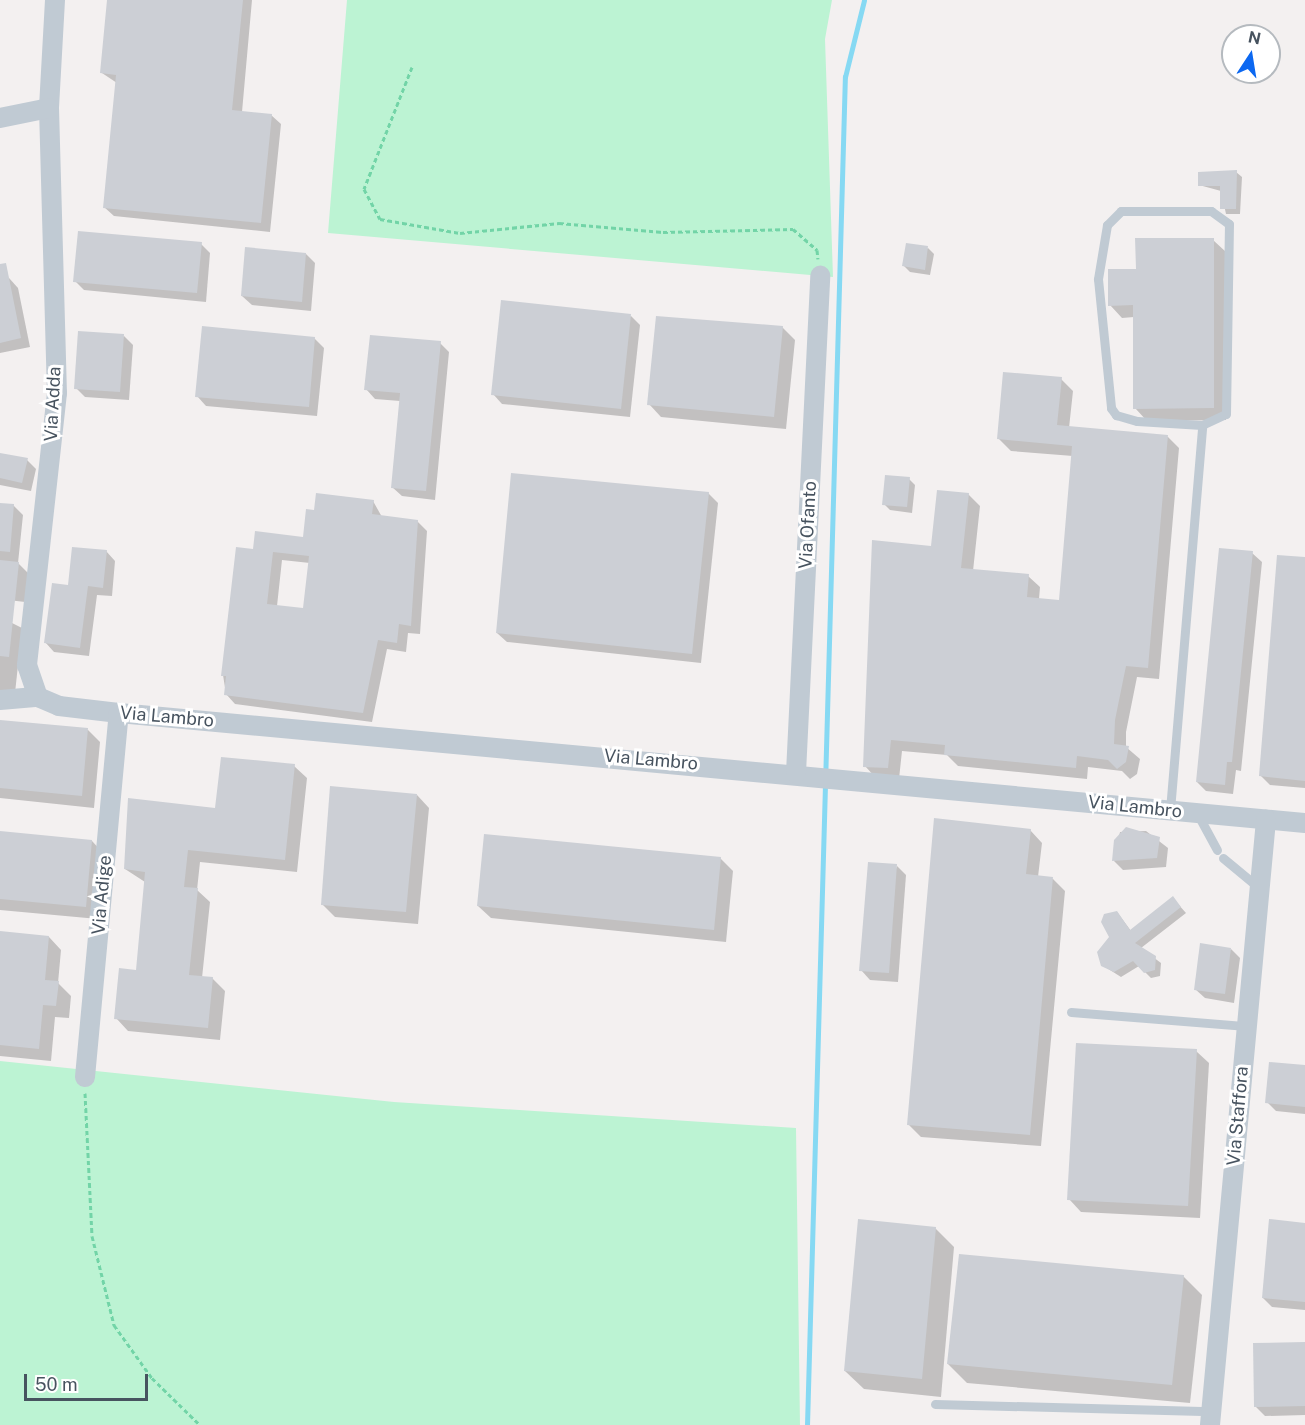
<!DOCTYPE html>
<style>
body{margin:0}
#map{position:relative;width:1305px;height:1425px;overflow:hidden;background:#f3f0f0;font-family:"Public Sans",sans-serif}
div>[style]{position:absolute}
.green>*{inset:0;background:#bcf3d3}
.shadow>*{inset:0;background:#0003}
.stream>*{height:5px;margin:-2.5px;padding:0 2.5px;transform-origin:2.5px;border-radius:2.5px;background:#86d9f3}
.building>*{inset:0;background:#cccfd5}
.path>*{height:3px;margin-top:-1.5px;transform-origin:0;background:repeating-linear-gradient(90deg,#72d4a7 0 4.5px,transparent 0 7.5px)}
.service>*{height:9px;margin:-4.5px;padding:0 4.5px;transform-origin:4.5px;border-radius:4.5px;background:#c0cad3}
.minor>*{height:20px;margin:-10px;padding:0 10px;transform-origin:10px;border-radius:10px;background:#c0cad3}
span{translate:-50% -50%;white-space:nowrap;text-align:center;line-height:1.15;-webkit-text-stroke:6px #fff;paint-order:stroke}
.street-label{font-size:18px;color:#47535f}
.north{position:absolute;left:1221px;top:24px;width:60px;height:60px;box-sizing:border-box;background:#fff;border:2px solid #b5babf;border-radius:50%;rotate:12deg;font-size:16px;font-weight:700;line-height:24px;text-align:center;color:#47535f}
.north::after{content:'';display:block;margin:auto;width:21px;height:27px;background:#0c68f1;clip-path:polygon(50% 0,100% 100%,50% 72%,0 100%)}
.scale{position:absolute;left:24px;top:1374px;width:124px;height:27px;box-sizing:border-box;border:3px solid #47535f;border-top:0;padding-left:8px;font-size:18px;line-height:21px;white-space:nowrap;color:#47535f;-webkit-text-stroke:4px #fff;paint-order:stroke}
</style>
<div id="map">
<div class="green">
<div style="clip-path:polygon(347px 0,832px 0,825px 39px,833px 277px,328px 233px)"></div>
<div style="clip-path:polygon(0 1061px,394px 1102px,796px 1128px,800px 1425px,0 1425px)"></div>
</div>
<div class="shadow">
<div style="clip-path:polygon(108px 0,252px 0,242px 112px,271px 115px,281px 124px,270px 232px,114px 216px,104px 207px,117px 83px,102px 73px)"></div>
<div style="clip-path:polygon(1236px 172px,1242px 177px,1240px 214px,1226px 214px,1221px 191px,1199px 185px)"></div>
<div style="clip-path:polygon(1213px 240px,1226px 252px,1226px 420px,1147px 421px,1135px 408px,1134px 317px,1122px 318px,1110px 305px,1137px 270px)"></div>
<div style="clip-path:polygon(201px 244px,210px 253px,206px 302px,84px 290px,75px 281px)"></div>
<div style="clip-path:polygon(928px 248px,934px 254px,930px 275px,910px 272px,904px 266px)"></div>
<div style="clip-path:polygon(306px 254px,315px 263px,311px 311px,252px 305px,242px 296px)"></div>
<div style="clip-path:polygon(9px 278px,18px 288px,30px 347px,0 353px,0 280px)"></div>
<div style="clip-path:polygon(631px 316px,640px 325px,630px 417px,502px 404px,493px 394px)"></div>
<div style="clip-path:polygon(782px 327px,795px 340px,786px 429px,661px 417px,649px 404px)"></div>
<div style="clip-path:polygon(124px 336px,133px 345px,129px 400px,85px 397px,76px 388px)"></div>
<div style="clip-path:polygon(314px 338px,324px 348px,317px 416px,206px 406px,197px 396px)"></div>
<div style="clip-path:polygon(440px 343px,449px 352px,435px 500px,402px 496px,392px 487px,400px 401px,375px 399px,366px 389px)"></div>
<div style="clip-path:polygon(1061px 379px,1073px 391px,1069px 428px,1168px 437px,1179px 448px,1159px 679px,1137px 677px,1126px 732px,1126px 747px,1140px 759px,1137px 774px,1130px 779px,1122px 771px,1088px 767px,1087px 779px,958px 766px,947px 755px,902px 751px,899px 779px,876px 778px,865px 766px,933px 548px,968px 494px,980px 506px,973px 571px,1028px 576px,1040px 587px,1039px 599px,1060px 602px,1073px 456px,1011px 451px,999px 439px)"></div>
<div style="clip-path:polygon(0 454px,27px 460px,36px 469px,31px 491px,0 485px)"></div>
<div style="clip-path:polygon(909px 479px,915px 485px,912px 513px,890px 510px,884px 504px)"></div>
<div style="clip-path:polygon(708px 493px,718px 503px,701px 663px,507px 642px,497px 633px)"></div>
<div style="clip-path:polygon(evenodd,373px 501px,382px 517px,417px 521px,427px 531px,420px 634px,408px 633px,406px 652px,387px 649px,372px 722px,235px 704px,226px 694px,223px 675px,254px 551px,304px 538px,316px 512px,373px 501px,282px 560px,310px 563px,305px 610px,277px 606px,282px 560px)"></div>
<div style="clip-path:polygon(0 504px,13px 505px,23px 515px,18px 563px,28px 573px,25px 602px,0 599px)"></div>
<div style="clip-path:polygon(106px 551px,115px 561px,112px 596px,97px 595px,89px 656px,54px 652px,45px 642px,69px 587px)"></div>
<div style="clip-path:polygon(1252px 553px,1262px 562px,1241px 771px,1236px 770px,1233px 794px,1206px 791px,1197px 782px)"></div>
<div style="clip-path:polygon(1305px 559px,1305px 788px,1270px 785px,1261px 776px)"></div>
<div style="clip-path:polygon(0 617px,22px 628px,15px 693px,0 691px)"></div>
<div style="clip-path:polygon(0 721px,88px 730px,100px 742px,94px 808px,0 798px)"></div>
<div style="clip-path:polygon(294px 766px,307px 778px,297px 872px,200px 862px,197px 890px,210px 902px,202px 978px,212px 978px,225px 991px,220px 1040px,128px 1031px,116px 1018px,137px 971px,145px 882px,125px 869px)"></div>
<div style="clip-path:polygon(417px 795px,429px 808px,418px 924px,335px 917px,322px 904px)"></div>
<div style="clip-path:polygon(1030px 830px,1042px 843px,1038px 877px,1053px 879px,1065px 891px,1041px 1146px,921px 1137px,909px 1125px)"></div>
<div style="clip-path:polygon(1146px 831px,1168px 848px,1166px 867px,1123px 870px,1114px 861px,1120px 832px)"></div>
<div style="clip-path:polygon(0 832px,92px 841px,104px 854px,98px 919px,0 910px)"></div>
<div style="clip-path:polygon(720px 858px,733px 871px,726px 942px,491px 918px,478px 906px)"></div>
<div style="clip-path:polygon(897px 866px,906px 875px,898px 982px,870px 980px,861px 970px)"></div>
<div style="clip-path:polygon(1178px 904px,1186px 913px,1141px 948px,1161px 963px,1160px 976px,1151px 978px,1139px 966px,1121px 977px,1102px 965px,1117px 912px,1131px 931px)"></div>
<div style="clip-path:polygon(0 932px,49px 937px,61px 950px,58px 983px,71px 996px,69px 1018px,55px 1017px,51px 1061px,0 1056px)"></div>
<div style="clip-path:polygon(1231px 949px,1240px 958px,1234px 1003px,1205px 998px,1195px 989px)"></div>
<div style="clip-path:polygon(1196px 1051px,1209px 1063px,1200px 1218px,1081px 1212px,1069px 1199px)"></div>
<div style="clip-path:polygon(1305px 1067px,1305px 1114px,1276px 1111px,1267px 1102px)"></div>
<div style="clip-path:polygon(1305px 1224px,1305px 1310px,1272px 1307px,1263px 1298px)"></div>
<div style="clip-path:polygon(935px 1228px,954px 1247px,941px 1397px,864px 1389px,845px 1371px)"></div>
<div style="clip-path:polygon(1183px 1276px,1202px 1295px,1190px 1403px,967px 1383px,948px 1364px)"></div>
<div style="clip-path:polygon(1305px 1343px,1305px 1415px,1265px 1416px,1255px 1406px)"></div>
</div>
<div class="stream">
<div style="left:807px;top:1425px;width:1349px;rotate:-88.39deg"></div>
<div style="left:845px;top:77px;width:79px;rotate:-76.1deg"></div>
</div>
<div class="building">
<div style="clip-path:polygon(107px 0,243px 0,232px 110px,272px 114px,261px 223px,103px 208px,116px 75px,100px 73px)"></div>
<div style="clip-path:polygon(1237px 170px,1236px 209px,1220px 209px,1220px 186px,1198px 186px,1198px 172px)"></div>
<div style="clip-path:polygon(78px 231px,202px 242px,197px 293px,73px 282px)"></div>
<div style="clip-path:polygon(1135px 238px,1214px 238px,1214px 408px,1133px 409px,1133px 305px,1108px 306px,1108px 269px,1136px 269px)"></div>
<div style="clip-path:polygon(906px 243px,928px 246px,925px 270px,902px 266px)"></div>
<div style="clip-path:polygon(245px 247px,306px 253px,302px 302px,241px 296px)"></div>
<div style="clip-path:polygon(6px 263px,21px 338px,0 343px,0 264px)"></div>
<div style="clip-path:polygon(501px 300px,631px 314px,621px 409px,491px 395px)"></div>
<div style="clip-path:polygon(656px 316px,783px 326px,774px 417px,647px 405px)"></div>
<div style="clip-path:polygon(202px 326px,315px 337px,309px 407px,195px 397px)"></div>
<div style="clip-path:polygon(78px 331px,124px 334px,120px 392px,74px 389px)"></div>
<div style="clip-path:polygon(370px 335px,441px 341px,426px 491px,391px 488px,400px 393px,364px 390px)"></div>
<div style="clip-path:polygon(1003px 372px,1062px 377px,1057px 425px,1168px 435px,1148px 668px,1126px 666px,1115px 720px,1114px 744px,1129px 746px,1126px 762px,1117px 769px,1108px 760px,1077px 756px,1076px 768px,944px 755px,945px 745px,891px 740px,888px 768px,863px 767px,872px 540px,931px 546px,937px 490px,969px 493px,961px 568px,1029px 574px,1027px 597px,1059px 600px,1072px 446px,997px 439px)"></div>
<div style="clip-path:polygon(0 453px,28px 458px,22px 483px,0 478px)"></div>
<div style="clip-path:polygon(511px 473px,709px 492px,692px 654px,496px 633px)"></div>
<div style="clip-path:polygon(885px 475px,910px 477px,907px 507px,882px 505px)"></div>
<div style="clip-path:polygon(evenodd,316px 493px,374px 500px,372px 514px,418px 520px,411px 626px,399px 624px,397px 643px,378px 640px,363px 713px,224px 695px,226px 676px,221px 676px,236px 547px,253px 549px,255px 531px,303px 537px,306px 509px,314px 510px,316px 493px,273px 552px,309px 556px,303px 608px,267px 604px,273px 552px)"></div>
<div style="clip-path:polygon(0 503px,14px 504px,10px 552px,0 551px)"></div>
<div style="clip-path:polygon(72px 547px,107px 550px,103px 588px,88px 586px,80px 648px,44px 643px,52px 583px,68px 585px)"></div>
<div style="clip-path:polygon(1219px 548px,1253px 551px,1232px 762px,1227px 762px,1225px 785px,1196px 782px)"></div>
<div style="clip-path:polygon(1277px 555px,1305px 557px,1305px 781px,1259px 776px)"></div>
<div style="clip-path:polygon(0 560px,19px 562px,9px 657px,0 656px)"></div>
<div style="clip-path:polygon(0 720px,88px 728px,82px 796px,0 788px)"></div>
<div style="clip-path:polygon(221px 757px,295px 764px,285px 860px,188px 850px,184px 887px,198px 888px,189px 975px,213px 977px,208px 1028px,114px 1019px,119px 968px,136px 970px,145px 872px,124px 869px,128px 798px,215px 808px)"></div>
<div style="clip-path:polygon(330px 786px,417px 794px,406px 912px,321px 905px)"></div>
<div style="clip-path:polygon(934px 818px,1031px 829px,1026px 874px,1053px 877px,1030px 1135px,907px 1125px)"></div>
<div style="clip-path:polygon(1126px 827px,1160px 837px,1157px 858px,1112px 861px,1114px 840px)"></div>
<div style="clip-path:polygon(0 831px,92px 840px,86px 907px,0 899px)"></div>
<div style="clip-path:polygon(484px 834px,721px 857px,714px 930px,477px 906px)"></div>
<div style="clip-path:polygon(868px 862px,897px 864px,889px 973px,859px 971px)"></div>
<div style="clip-path:polygon(1173px 896px,1181px 907px,1135px 943px,1156px 956px,1155px 970px,1144px 973px,1133px 961px,1114px 972px,1101px 966px,1097px 952px,1109px 937px,1101px 922px,1104px 914px,1117px 911px,1130px 930px)"></div>
<div style="clip-path:polygon(0 931px,49px 936px,45px 980px,59px 981px,56px 1006px,43px 1005px,39px 1049px,0 1045px)"></div>
<div style="clip-path:polygon(1200px 943px,1231px 948px,1225px 994px,1194px 990px)"></div>
<div style="clip-path:polygon(1076px 1043px,1197px 1049px,1188px 1206px,1067px 1200px)"></div>
<div style="clip-path:polygon(1269px 1062px,1305px 1065px,1305px 1107px,1265px 1103px)"></div>
<div style="clip-path:polygon(858px 1219px,936px 1227px,922px 1379px,844px 1371px)"></div>
<div style="clip-path:polygon(1269px 1219px,1305px 1223px,1305px 1302px,1262px 1298px)"></div>
<div style="clip-path:polygon(959px 1254px,1184px 1275px,1172px 1385px,947px 1364px)"></div>
<div style="clip-path:polygon(1305px 1342px,1305px 1406px,1254px 1407px,1253px 1343px)"></div>
</div>
<div class="path">
<div style="left:412px;top:67px;width:131px;rotate:111.5deg"></div>
<div style="left:364px;top:189px;width:34px;rotate:62deg"></div>
<div style="left:380px;top:219px;width:81px;rotate:9.9deg"></div>
<div style="left:460px;top:233px;width:100px;rotate:-5.8deg"></div>
<div style="left:559px;top:223px;width:104px;rotate:4.9deg"></div>
<div style="left:663px;top:232px;width:130px;rotate:-1.3deg"></div>
<div style="left:793px;top:229px;width:32px;rotate:41deg"></div>
<div style="left:817px;top:250px;width:9px;rotate:84deg"></div>
<div style="left:85px;top:1093px;width:143px;rotate:87.2deg"></div>
<div style="left:92px;top:1236px;width:92px;rotate:76.1deg"></div>
<div style="left:114px;top:1325px;width:65px;rotate:54.4deg"></div>
<div style="left:152px;top:1378px;width:67px;rotate:44.4deg"></div>
</div>
<div class="service">
<div style="left:1170px;top:810px;width:386px;rotate:-85.2deg"></div>
<div style="left:1202px;top:425px;width:26px;rotate:-25deg"></div>
<div style="left:1226px;top:414px;width:190px;rotate:-89.1deg"></div>
<div style="left:1229px;top:224px;width:22px;rotate:-144deg"></div>
<div style="left:1211px;top:211px;width:90px;rotate:180deg"></div>
<div style="left:1121px;top:211px;width:20px;rotate:135deg"></div>
<div style="left:1107px;top:225px;width:55px;rotate:99.5deg"></div>
<div style="left:1098px;top:279px;width:130px;rotate:84.2deg"></div>
<div style="left:1111px;top:408px;width:9px;rotate:54deg"></div>
<div style="left:1116px;top:415px;width:22px;rotate:16deg"></div>
<div style="left:1137px;top:421px;width:65px;rotate:3.5deg"></div>
<div style="left:1197px;top:813px;width:42px;rotate:61.6deg"></div>
<div style="left:1223px;top:858px;width:45px;rotate:39.6deg"></div>
<div style="left:1071px;top:1012px;width:176px;rotate:4.6deg"></div>
<div style="left:935px;top:1404px;width:276px;rotate:1.5deg"></div>
</div>
<div class="minor">
<div style="left:55px;top:0;width:108px;rotate:93.2deg"></div>
<div style="left:49px;top:108px;width:285px;rotate:88.4deg"></div>
<div style="left:57px;top:393px;width:274px;rotate:96.3deg"></div>
<div style="left:27px;top:665px;width:34px;rotate:71deg"></div>
<div style="left:38px;top:697px;width:23px;rotate:23deg"></div>
<div style="left:59px;top:706px;width:60px;rotate:6.7deg"></div>
<div style="left:119px;top:713px;width:1191px;rotate:5.3deg"></div>
<div style="left:0;top:118px;width:50px;rotate:-11.5deg"></div>
<div style="left:0;top:700px;width:38px;rotate:-5deg"></div>
<div style="left:796px;top:773px;width:498px;rotate:-87.2deg"></div>
<div style="left:85px;top:1077px;width:366px;rotate:-84.7deg"></div>
<div style="left:1210px;top:1425px;width:608px;rotate:-84.71deg"></div>
</div>
<div class="street-label">
<span style="left:53px;top:404px;rotate:-87deg">Via Adda</span>
<span style="left:808px;top:525px;rotate:-87deg">Via Ofanto</span>
<span style="left:167px;top:717px;rotate:5deg">Via Lambro</span>
<span style="left:651px;top:760px;rotate:5deg">Via Lambro</span>
<span style="left:1135px;top:807px;rotate:6deg">Via Lambro</span>
<span style="left:102px;top:895px;rotate:-85deg">Via Adige</span>
<span style="left:1238px;top:1116px;rotate:-85deg">Via Staffora</span>
</div>
<div class="north">N</div>
<div class="scale">50 m</div>
</div>
